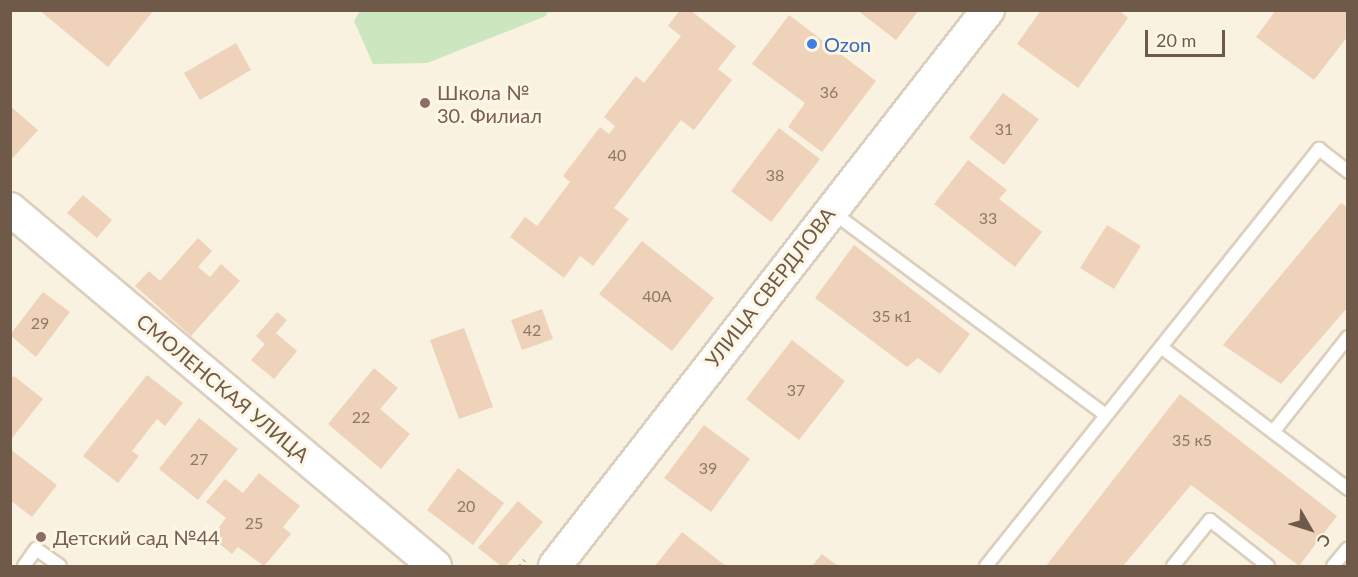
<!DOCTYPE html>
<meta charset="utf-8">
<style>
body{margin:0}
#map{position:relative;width:1358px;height:577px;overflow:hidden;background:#faf2e0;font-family:Lato,sans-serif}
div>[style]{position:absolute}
.green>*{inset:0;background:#cce6c0}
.building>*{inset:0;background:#eed2b9}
.path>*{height:4px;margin-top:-2px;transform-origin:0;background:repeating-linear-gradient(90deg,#d2b69d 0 1.5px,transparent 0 6px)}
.roads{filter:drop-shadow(2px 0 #ddcfbd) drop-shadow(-2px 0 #ddcfbd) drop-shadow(0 2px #ddcfbd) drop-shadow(0 -2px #ddcfbd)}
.service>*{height:12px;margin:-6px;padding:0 6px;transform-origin:6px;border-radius:6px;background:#fff}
.tertiary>*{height:32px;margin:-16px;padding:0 16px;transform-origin:16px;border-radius:16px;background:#fff}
.dots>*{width:16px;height:16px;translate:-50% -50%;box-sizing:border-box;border:3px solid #fef6e5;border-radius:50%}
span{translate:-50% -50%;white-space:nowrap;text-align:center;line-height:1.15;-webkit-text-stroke:6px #fef6e5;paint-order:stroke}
.number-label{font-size:16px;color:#8f7865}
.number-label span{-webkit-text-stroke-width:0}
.shop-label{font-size:20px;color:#366cbe}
.left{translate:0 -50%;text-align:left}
.education-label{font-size:20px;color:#785e54}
.street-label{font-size:20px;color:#6f5a49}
.frame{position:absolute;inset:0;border:12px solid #6f5a49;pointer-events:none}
.north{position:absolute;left:1280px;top:499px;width:60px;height:60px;-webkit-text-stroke:4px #fef6e5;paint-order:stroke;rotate:129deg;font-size:16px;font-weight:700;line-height:24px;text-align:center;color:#6f5a49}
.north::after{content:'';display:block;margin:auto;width:21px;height:27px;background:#6f5a49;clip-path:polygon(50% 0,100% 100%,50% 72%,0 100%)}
.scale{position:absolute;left:1145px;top:30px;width:80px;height:27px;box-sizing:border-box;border:3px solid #6f5a49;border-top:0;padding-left:8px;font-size:18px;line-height:21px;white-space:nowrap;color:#6f5a49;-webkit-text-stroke:4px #fef6e5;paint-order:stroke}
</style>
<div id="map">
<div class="green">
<div style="clip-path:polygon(360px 11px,360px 10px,548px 11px,546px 16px,427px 63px,373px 64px,354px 21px)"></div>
</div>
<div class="building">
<div style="clip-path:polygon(39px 10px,154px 10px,108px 67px)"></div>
<div style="clip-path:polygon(680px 10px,690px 10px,736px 46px,718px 69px,732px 80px,694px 130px,681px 120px,614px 208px,629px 219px,593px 266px,580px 256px,564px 278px,510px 237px,525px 217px,537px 226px,570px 182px,563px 176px,600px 127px,609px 134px,615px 126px,604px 117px,636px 76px,644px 83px,681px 36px,668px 26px)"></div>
<div style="clip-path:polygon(857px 10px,919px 10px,896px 40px)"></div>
<div style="clip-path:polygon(1041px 10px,1119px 10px,1128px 18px,1078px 88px,1017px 44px)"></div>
<div style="clip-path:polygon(1276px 10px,1348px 10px,1348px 36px,1314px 80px,1256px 37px)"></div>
<div style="clip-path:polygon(789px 15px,876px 81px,822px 152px,788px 127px,805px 103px,752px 64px)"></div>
<div style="clip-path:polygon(236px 43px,251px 70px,200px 100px,184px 73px)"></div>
<div style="clip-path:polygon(1003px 93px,1039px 119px,1004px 165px,969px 138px)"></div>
<div style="clip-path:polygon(10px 106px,38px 130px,10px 161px)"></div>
<div style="clip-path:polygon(779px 128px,820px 159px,771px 222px,731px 191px)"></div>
<div style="clip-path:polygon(968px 160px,1007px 190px,999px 199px,1042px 232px,1015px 267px,934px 204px)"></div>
<div style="clip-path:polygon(83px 195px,112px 220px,97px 238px,67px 213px)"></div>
<div style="clip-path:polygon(1341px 203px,1348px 208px,1348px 307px,1281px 384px,1223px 345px)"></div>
<div style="clip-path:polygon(1107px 225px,1141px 246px,1114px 289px,1080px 268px)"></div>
<div style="clip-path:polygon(198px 238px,212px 251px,198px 267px,210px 277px,221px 264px,240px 281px,191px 336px,135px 286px,149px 271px,160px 281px)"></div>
<div style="clip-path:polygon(642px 241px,714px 298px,672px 351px,599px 294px)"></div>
<div style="clip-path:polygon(854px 245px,970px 334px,940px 374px,918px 358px,907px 367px,815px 298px)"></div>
<div style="clip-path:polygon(43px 292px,70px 312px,36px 357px,10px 335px)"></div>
<div style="clip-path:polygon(542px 309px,553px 339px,522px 350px,511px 320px)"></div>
<div style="clip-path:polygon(277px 312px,287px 320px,276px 333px,297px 351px,274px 379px,251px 360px,265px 344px,256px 336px)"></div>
<div style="clip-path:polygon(464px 328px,493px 407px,459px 419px,430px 340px)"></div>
<div style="clip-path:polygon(792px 340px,845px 381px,799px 440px,746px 399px)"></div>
<div style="clip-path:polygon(374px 368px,398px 388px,380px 409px,410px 434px,381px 469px,328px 424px)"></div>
<div style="clip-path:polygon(147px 375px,183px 403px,165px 426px,157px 419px,132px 451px,139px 456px,118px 483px,83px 456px)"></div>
<div style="clip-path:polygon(14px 376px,43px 399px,12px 438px,10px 380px)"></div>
<div style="clip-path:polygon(1180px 394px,1337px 516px,1299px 566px,1191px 485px,1123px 566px,1046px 566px)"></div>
<div style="clip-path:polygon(199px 418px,238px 449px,198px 500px,159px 469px)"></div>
<div style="clip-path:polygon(704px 425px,750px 459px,711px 512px,664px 478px)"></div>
<div style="clip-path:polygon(10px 449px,57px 485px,32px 517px,10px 500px)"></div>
<div style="clip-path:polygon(458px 468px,504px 503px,473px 545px,427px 510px)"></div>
<div style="clip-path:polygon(259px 473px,300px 506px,283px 527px,291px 534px,264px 566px,238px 547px,232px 554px,211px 537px,226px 518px,206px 502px,225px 479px,243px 493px)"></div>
<div style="clip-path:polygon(518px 501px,543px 522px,506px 566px,501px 566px,478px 548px)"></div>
<div style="clip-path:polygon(682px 532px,726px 566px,655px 566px)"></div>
<div style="clip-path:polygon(822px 554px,838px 566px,812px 566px)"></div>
</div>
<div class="path">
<div style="left:520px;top:566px;width:11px;rotate:-52deg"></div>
</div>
<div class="roads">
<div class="service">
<div style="left:831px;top:211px;width:342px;rotate:36.6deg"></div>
<div style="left:1161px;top:347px;width:235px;rotate:37.2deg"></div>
<div style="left:1273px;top:432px;width:121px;rotate:-51.7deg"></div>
<div style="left:24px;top:566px;width:21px;rotate:-55deg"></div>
<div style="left:36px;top:549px;width:29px;rotate:35deg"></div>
<div style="left:986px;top:566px;width:534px;rotate:-51.39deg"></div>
<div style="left:1319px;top:149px;width:37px;rotate:38deg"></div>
<div style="left:1173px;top:566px;width:59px;rotate:-51.2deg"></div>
<div style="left:1210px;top:520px;width:74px;rotate:38.4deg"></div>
<div style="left:1333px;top:566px;width:23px;rotate:-50deg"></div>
</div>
<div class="tertiary">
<div style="left:10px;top:209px;width:555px;rotate:40.03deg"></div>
<div style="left:555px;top:566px;width:705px;rotate:-52.09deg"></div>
</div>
</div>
<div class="dots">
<div style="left:812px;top:44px;background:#3f7fe0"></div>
<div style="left:425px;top:103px;background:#8d6e63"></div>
<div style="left:41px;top:537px;background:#8d6e63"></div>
</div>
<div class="number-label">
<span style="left:829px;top:92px">36</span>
<span style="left:1004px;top:129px">31</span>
<span style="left:617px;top:155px">40</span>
<span style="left:775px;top:175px">38</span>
<span style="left:988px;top:218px">33</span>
<span style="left:657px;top:296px">40А</span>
<span style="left:892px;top:316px">35 к1</span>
<span style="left:40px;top:323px">29</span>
<span style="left:532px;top:330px">42</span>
<span style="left:796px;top:390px">37</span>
<span style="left:361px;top:417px">22</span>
<span style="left:1192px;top:440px">35 к5</span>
<span style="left:199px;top:459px">27</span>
<span style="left:708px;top:468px">39</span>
<span style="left:466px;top:506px">20</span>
<span style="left:254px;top:523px">25</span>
</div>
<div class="shop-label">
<span class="left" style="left:824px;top:44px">Ozon</span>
</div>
<div class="education-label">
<span class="left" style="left:437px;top:104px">Школа №<br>30. Филиал</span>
<span class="left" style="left:53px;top:537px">Детский сад №44</span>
</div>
<div class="street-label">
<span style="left:770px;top:287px;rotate:-52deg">УЛИЦА СВЕРДЛОВА</span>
<span style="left:223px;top:388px;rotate:40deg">СМОЛЕНСКАЯ УЛИЦА</span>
</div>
<div class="frame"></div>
<div class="north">С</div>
<div class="scale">20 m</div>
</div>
